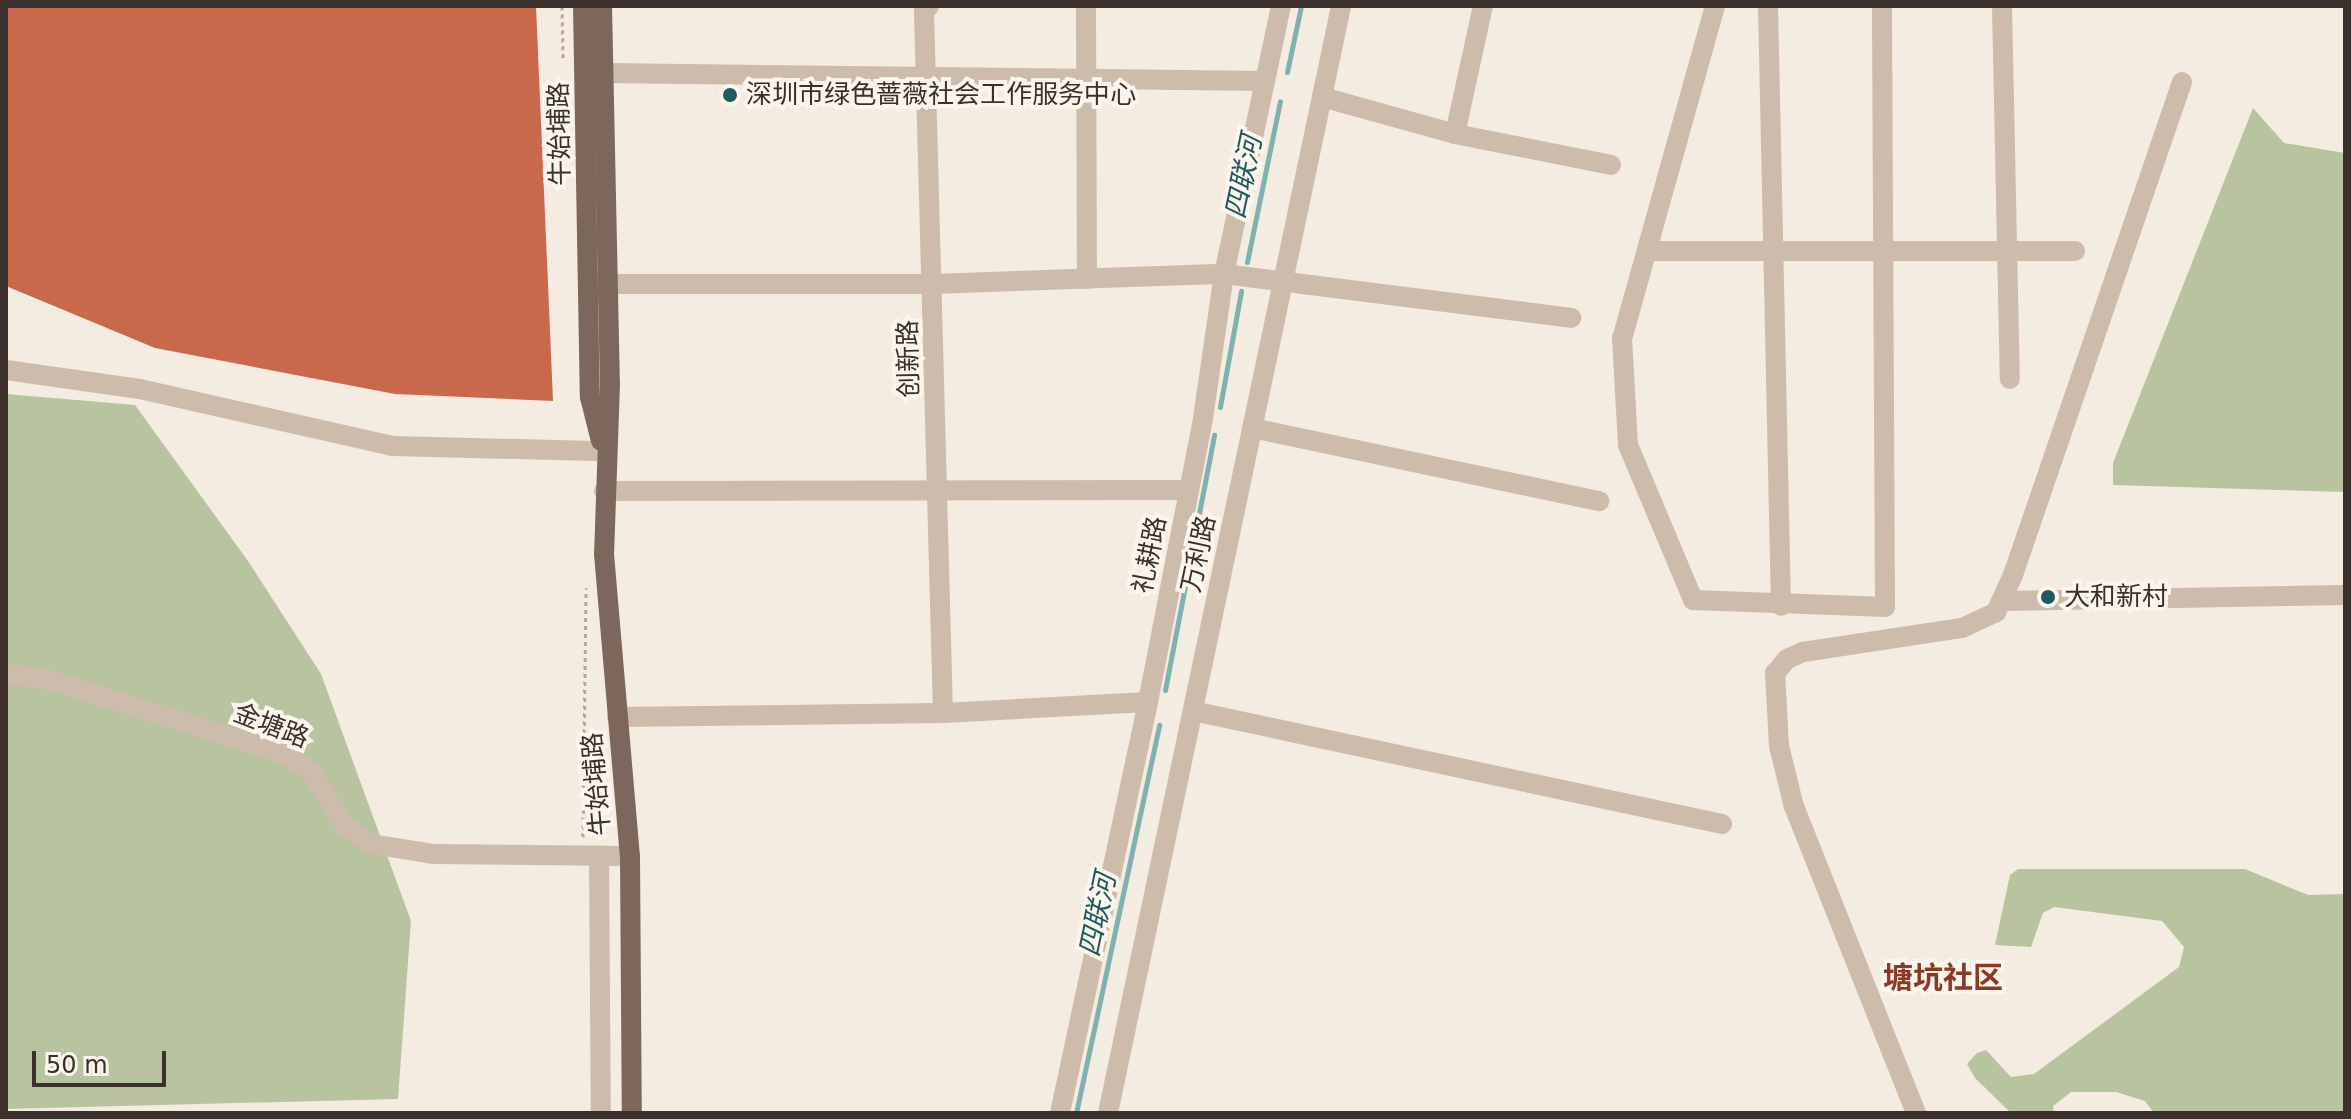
<!DOCTYPE html>
<meta charset="utf-8">
<style>
body{margin:0}
#map{position:relative;width:2351px;height:1119px;overflow:hidden;background:#f4ebe1;font-family:"DejaVu Sans","Noto Sans SC",sans-serif}
div>[style]{position:absolute}
.green>*{inset:0;background:#b8c4a0}
.stream>*{height:5px;margin:-2.5px;padding:0 2.5px;transform-origin:2.5px;border-radius:2.5px;background:#7fb0b2}
.building>*{inset:0;background:#c8694b}
.path>*{height:3px;margin-top:-1.5px;transform-origin:0;background:repeating-linear-gradient(90deg,#b9a596 0 4px,transparent 0 8px)}
.minor>*{height:20px;margin:-10px;padding:0 10px;transform-origin:10px;border-radius:10px;background:#cdbbac}
.major>*{height:20px;margin:-10px;padding:0 10px;transform-origin:10px;border-radius:10px;background:#7d675c}
.dots>*{width:22px;height:22px;translate:-50% -50%;box-sizing:border-box;border:4px solid #fbf5ee;border-radius:50%}
span{translate:-50% -50%;white-space:nowrap;text-align:center;line-height:1.15;-webkit-text-stroke:8px #fbf5ee;paint-order:stroke}
.poi-label{font-size:26px;color:#3b302b}
.left{translate:0 -50%;text-align:left}
.street-label{font-size:26px;color:#3b302b}
.water-label{font-size:28px;color:#1f5a5e;font-style:italic}
.quarter-label{font-size:30px;color:#8c3b22;font-weight:700}
.frame{position:absolute;inset:0;border:8px solid #3b302b;pointer-events:none}
.scale{position:absolute;left:32px;top:1051px;width:134px;height:36px;box-sizing:border-box;border:4px solid #3b302b;border-top:0;padding-left:10px;font-size:24px;line-height:28px;white-space:nowrap;color:#3b302b;-webkit-text-stroke:6px #fbf5ee;paint-order:stroke}
</style>
<div id="map">
<div class="green">
<div style="clip-path:polygon(2253px 108px,2284px 143px,2345px 153px,2345px 492px,2113px 485px,2113px 463px)"></div>
<div style="clip-path:polygon(6px 394px,135px 405px,248px 561px,321px 674px,411px 921px,398px 1099px,6px 1109px)"></div>
<div style="clip-path:polygon(2018px 869px,2245px 869px,2308px 895px,2345px 894px,2345px 1113px,2154px 1113px,2145px 1101px,2116px 1092px,2071px 1092px,2053px 1106px,2054px 1113px,2011px 1113px,1975px 1078px,1967px 1064px,1977px 1053px,1986px 1050px,2011px 1077px,2034px 1074px,2179px 967px,2184px 947px,2162px 921px,2054px 907px,2043px 913px,2031px 947px,1995px 945px,2010px 875px)"></div>
</div>
<div class="stream">
<div style="left:1287px;top:72px;width:67px;rotate:-78deg"></div>
<div style="left:1247px;top:262px;width:164px;rotate:-78.4deg"></div>
<div style="left:1220px;top:407px;width:118px;rotate:-79.7deg"></div>
<div style="left:1165px;top:690px;width:260px;rotate:-79.1deg"></div>
<div style="left:1076px;top:1113px;width:397px;rotate:-77.9deg"></div>
</div>
<div class="building">
<div style="clip-path:polygon(6px 6px,536px 6px,553px 401px,395px 394px,155px 348px,6px 286px)"></div>
</div>
<div class="path">
<div style="left:562px;top:6px;width:52px;rotate:88.9deg"></div>
<div style="left:583px;top:837px;width:249px;rotate:-89.3deg"></div>
</div>
<div class="minor">
<div style="left:929px;top:6px;width:8px;rotate:130deg"></div>
<div style="left:924px;top:12px;width:701px;rotate:88.45deg"></div>
<div style="left:1086px;top:6px;width:273px;rotate:89.8deg"></div>
<div style="left:1715px;top:6px;width:345px;rotate:105.6deg"></div>
<div style="left:1622px;top:338px;width:107px;rotate:86.8deg"></div>
<div style="left:1628px;top:445px;width:168px;rotate:67.2deg"></div>
<div style="left:1693px;top:600px;width:192px;rotate:2.1deg"></div>
<div style="left:1885px;top:607px;width:601px;rotate:-90.29deg"></div>
<div style="left:1768px;top:6px;width:600px;rotate:88.76deg"></div>
<div style="left:2002px;top:6px;width:373px;rotate:88.8deg"></div>
<div style="left:604px;top:73px;width:661px;rotate:0.69deg"></div>
<div style="left:1322px;top:97px;width:138px;rotate:15.5deg"></div>
<div style="left:1455px;top:134px;width:159px;rotate:11.2deg"></div>
<div style="left:1455px;top:134px;width:131px;rotate:-77.7deg"></div>
<div style="left:1647px;top:251px;width:428px"></div>
<div style="left:590px;top:284px;width:343px"></div>
<div style="left:933px;top:284px;width:291px;rotate:-2deg"></div>
<div style="left:1224px;top:274px;width:350px;rotate:7.2deg"></div>
<div style="left:6px;top:370px;width:135px;rotate:8.1deg"></div>
<div style="left:140px;top:389px;width:258px;rotate:12.7deg"></div>
<div style="left:392px;top:446px;width:212px;rotate:1.4deg"></div>
<div style="left:1252px;top:428px;width:355px;rotate:11.9deg"></div>
<div style="left:604px;top:491px;width:585px;rotate:-0.1deg"></div>
<div style="left:2003px;top:601px;width:342px;rotate:-1deg"></div>
<div style="left:6px;top:674px;width:44px;rotate:7.8deg"></div>
<div style="left:50px;top:680px;width:248px;rotate:17.6deg"></div>
<div style="left:286px;top:755px;width:30px;rotate:33deg"></div>
<div style="left:311px;top:771px;width:65px;rotate:58.3deg"></div>
<div style="left:345px;top:826px;width:32px;rotate:34deg"></div>
<div style="left:372px;top:844px;width:63px;rotate:9.2deg"></div>
<div style="left:434px;top:854px;width:196px;rotate:0.6deg"></div>
<div style="left:1193px;top:711px;width:541px;rotate:12.06deg"></div>
<div style="left:617px;top:717px;width:326px;rotate:-0.7deg"></div>
<div style="left:943px;top:713px;width:205px;rotate:-3.1deg"></div>
<div style="left:599px;top:856px;width:257px;rotate:89.6deg"></div>
<div style="left:1060px;top:1113px;width:420px;rotate:-77.9deg"></div>
<div style="left:1148px;top:702px;width:289px;rotate:-79deg"></div>
<div style="left:1203px;top:418px;width:146px;rotate:-81.7deg"></div>
<div style="left:1224px;top:274px;width:274px;rotate:-78deg"></div>
<div style="left:1108px;top:1113px;width:1131px;rotate:-78.11deg"></div>
<div style="left:1916px;top:1113px;width:329px;rotate:-111.7deg"></div>
<div style="left:1794px;top:807px;width:63px;rotate:-103.8deg"></div>
<div style="left:1779px;top:746px;width:73px;rotate:-93.1deg"></div>
<div style="left:1775px;top:673px;width:18px;rotate:-49deg"></div>
<div style="left:1787px;top:659px;width:17px;rotate:-24deg"></div>
<div style="left:1803px;top:652px;width:161px;rotate:-8.6deg"></div>
<div style="left:1962px;top:628px;width:38px;rotate:-25deg"></div>
<div style="left:1996px;top:612px;width:41px;rotate:-65.3deg"></div>
<div style="left:2013px;top:575px;width:521px;rotate:-71.08deg"></div>
</div>
<div class="major">
<div style="left:583px;top:6px;width:391px;rotate:89deg"></div>
<div style="left:590px;top:397px;width:45px;rotate:76deg"></div>
<div style="left:602px;top:6px;width:378px;rotate:88.8deg"></div>
<div style="left:610px;top:384px;width:170px;rotate:92deg"></div>
<div style="left:604px;top:554px;width:303px;rotate:85.1deg"></div>
<div style="left:630px;top:856px;width:257px;rotate:89.6deg"></div>
</div>
<div class="dots">
<div style="left:730px;top:95px;background:#1f5a5e"></div>
<div style="left:2048px;top:597px;background:#1f5a5e"></div>
</div>
<div class="poi-label">
<span class="left" style="left:746px;top:95px">深圳市绿色蔷薇社会工作服务中心</span>
<span class="left" style="left:2064px;top:597px">大和新村</span>
</div>
<div class="street-label">
<span style="left:560px;top:134px;rotate:-91deg">牛始埔路</span>
<span style="left:909px;top:359px;rotate:-91deg">创新路</span>
<span style="left:1199px;top:554px;rotate:-78deg">万利路</span>
<span style="left:1150px;top:555px;rotate:-79deg">礼耕路</span>
<span style="left:271px;top:726px;rotate:21deg">金塘路</span>
<span style="left:597px;top:784px;rotate:-95deg">牛始埔路</span>
</div>
<div class="water-label">
<span style="left:1244px;top:177px;rotate:-78deg">四联河</span>
<span style="left:1098px;top:915px;rotate:-78deg">四联河</span>
</div>
<div class="quarter-label">
<span style="left:1943px;top:978px">塘坑社区</span>
</div>
<div class="frame"></div>
<div class="scale">50 m</div>
</div>
